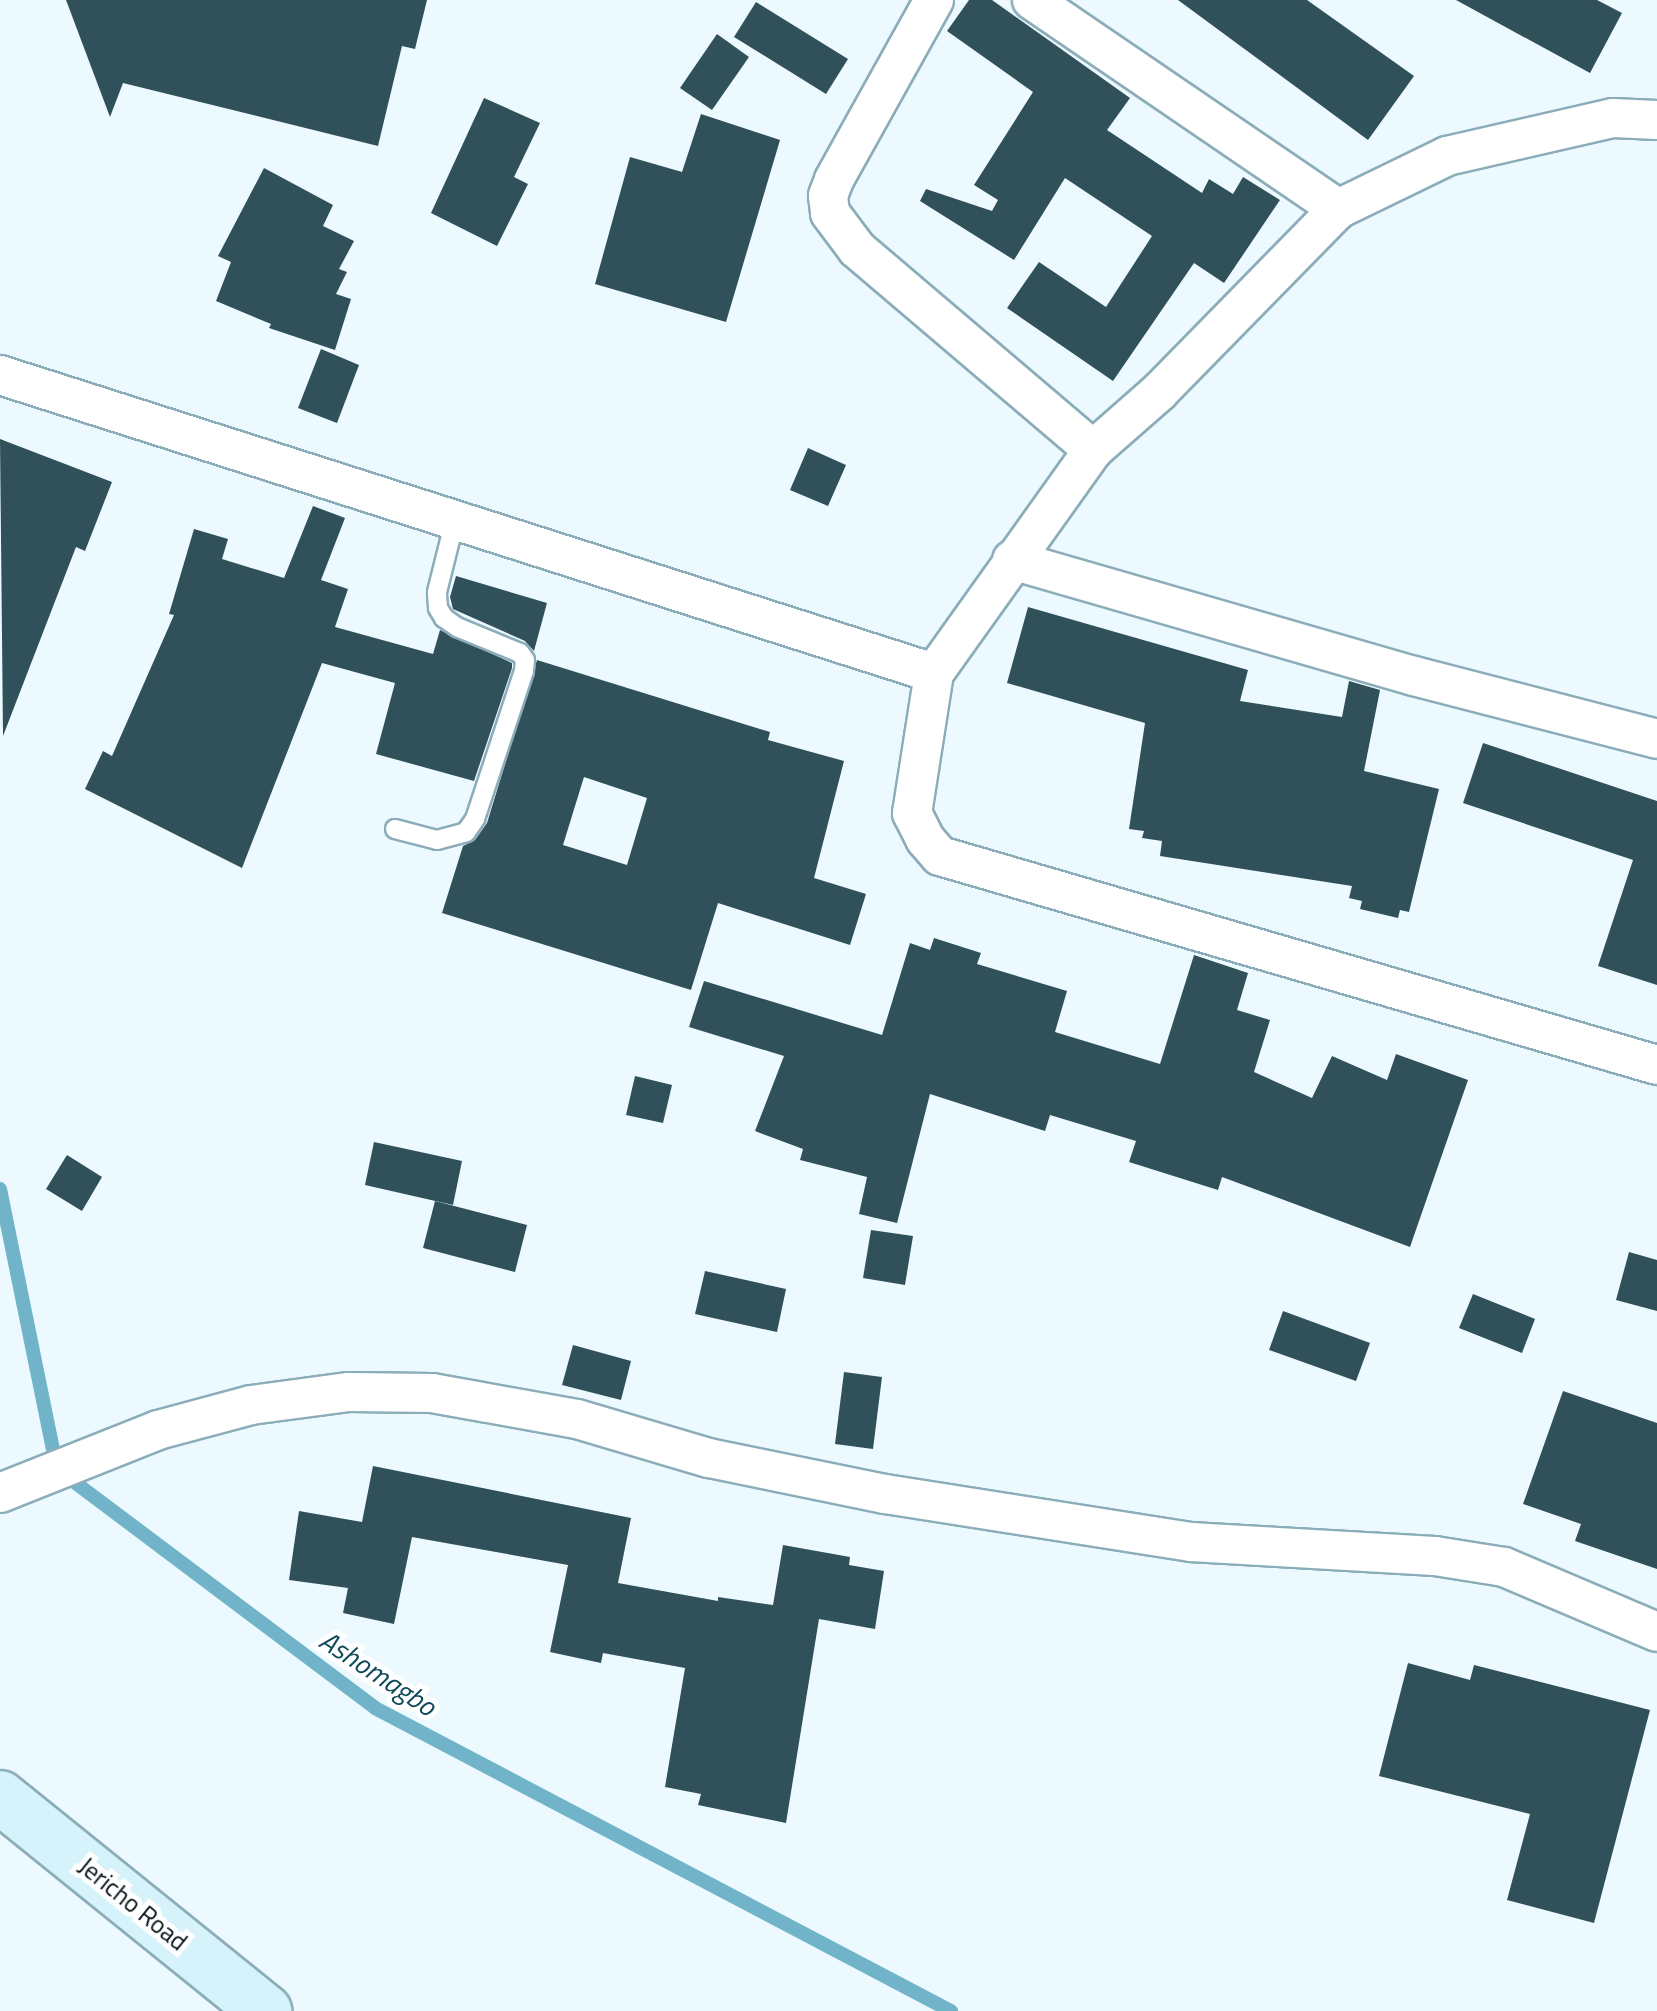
<!DOCTYPE html>
<style>
body{margin:0}
#map{position:relative;width:1657px;height:2011px;overflow:hidden;background:#ecfaff;font-family:"Titillium Web",sans-serif}
div>[style]{position:absolute}
.stream>*{height:14px;margin:-7px;padding:0 7px;transform-origin:7px;border-radius:7px;background:#71b4ca}
.building>*{inset:0;background:#30505a}
.roads{filter:drop-shadow(2px 0 #8badb9) drop-shadow(-2px 0 #8badb9) drop-shadow(0 2px #8badb9) drop-shadow(0 -2px #8badb9)}
.lane>*{height:18px;margin:-9px;padding:0 9px;transform-origin:9px;border-radius:9px;background:#fff}
.street>*{height:38px;margin:-19px;padding:0 19px;transform-origin:19px;border-radius:19px;background:#fff}
.secondary>*{height:52px;margin:-26px;padding:0 26px;transform-origin:26px;border-radius:26px;background:#d6f2fb}
span{translate:-50% -50%;white-space:nowrap;text-align:center;line-height:1.15;-webkit-text-stroke:10px #fff;paint-order:stroke}
.street-label{font-size:25px;color:#051216}
.water-label{font-size:28px;color:#0f4a5a;font-style:italic}
</style>
<div id="map">
<div class="stream">
<div style="left:0;top:1189px;width:286px;rotate:78.5deg"></div>
<div style="left:57px;top:1469px;width:398px;rotate:36.9deg"></div>
<div style="left:375px;top:1708px;width:651px;rotate:27.75deg"></div>
</div>
<div class="building">
<div style="clip-path:polygon(66px 0,427px 0,415px 49px,402px 46px,378px 146px,123px 83px,110px 117px)"></div>
<div style="clip-path:polygon(969px 0,992px 0,1130px 98px,1107px 130px,1202px 193px,1209px 179px,1233px 194px,1243px 177px,1280px 200px,1224px 283px,1194px 263px,1113px 381px,1007px 308px,1039px 262px,1106px 307px,1152px 236px,1065px 178px,1014px 260px,920px 201px,926px 189px,992px 211px,998px 200px,974px 185px,1033px 92px,947px 31px)"></div>
<div style="clip-path:polygon(1178px 0,1307px 0,1414px 76px,1368px 140px)"></div>
<div style="clip-path:polygon(1456px 0,1597px 0,1622px 13px,1590px 73px)"></div>
<div style="clip-path:polygon(756px 2px,848px 59px,826px 94px,734px 37px)"></div>
<div style="clip-path:polygon(717px 34px,749px 57px,712px 110px,680px 88px)"></div>
<div style="clip-path:polygon(484px 98px,540px 123px,514px 177px,528px 184px,497px 246px,431px 213px)"></div>
<div style="clip-path:polygon(701px 114px,780px 140px,726px 322px,595px 284px,630px 157px,682px 172px)"></div>
<div style="clip-path:polygon(264px 168px,333px 205px,323px 226px,354px 241px,339px 269px,347px 272px,336px 294px,351px 299px,335px 350px,269px 328px,271px 324px,216px 301px,231px 262px,218px 256px)"></div>
<div style="clip-path:polygon(321px 349px,359px 365px,337px 423px,298px 408px)"></div>
<div style="clip-path:polygon(0 439px,112px 482px,85px 551px,76px 547px,3px 736px)"></div>
<div style="clip-path:polygon(808px 448px,846px 465px,828px 506px,790px 490px)"></div>
<div style="clip-path:polygon(313px 506px,345px 518px,321px 580px,348px 589px,335px 627px,433px 654px,440px 630px,512px 663px,512px 668px,474px 781px,376px 754px,395px 683px,322px 663px,242px 868px,85px 789px,103px 751px,112px 756px,174px 615px,169px 614px,194px 529px,228px 539px,222px 559px,284px 578px)"></div>
<div style="clip-path:polygon(456px 576px,547px 603px,534px 651px,525px 641px,453px 609px,450px 597px)"></div>
<div style="clip-path:polygon(1028px 607px,1248px 670px,1240px 701px,1342px 717px,1349px 681px,1380px 690px,1364px 771px,1439px 789px,1409px 912px,1400px 910px,1398px 918px,1360px 909px,1362px 901px,1349px 898px,1352px 886px,1160px 856px,1162px 841px,1142px 838px,1144px 831px,1129px 829px,1145px 723px,1007px 683px)"></div>
<div style="clip-path:polygon(evenodd,537px 660px,770px 732px,768px 740px,844px 761px,814px 878px,866px 894px,850px 945px,718px 903px,691px 990px,442px 913px,463px 846px,475px 840px,487px 823px,537px 660px,584px 777px,647px 798px,627px 865px,563px 845px,584px 777px)"></div>
<div style="clip-path:polygon(1483px 743px,1657px 801px,1657px 985px,1598px 966px,1633px 860px,1463px 803px)"></div>
<div style="clip-path:polygon(934px 938px,981px 953px,977px 964px,1067px 991px,1055px 1032px,1160px 1064px,1194px 955px,1248px 973px,1237px 1010px,1270px 1020px,1254px 1072px,1312px 1098px,1332px 1056px,1387px 1080px,1396px 1054px,1468px 1080px,1410px 1247px,1222px 1177px,1218px 1190px,1129px 1162px,1136px 1141px,1050px 1115px,1045px 1131px,930px 1094px,897px 1223px,859px 1214px,867px 1177px,800px 1160px,803px 1149px,755px 1131px,784px 1056px,689px 1027px,704px 981px,882px 1035px,910px 943px,930px 950px)"></div>
<div style="clip-path:polygon(635px 1076px,672px 1085px,663px 1123px,626px 1115px)"></div>
<div style="clip-path:polygon(374px 1142px,462px 1161px,453px 1205px,365px 1185px)"></div>
<div style="clip-path:polygon(67px 1155px,102px 1177px,82px 1211px,46px 1189px)"></div>
<div style="clip-path:polygon(435px 1201px,527px 1225px,515px 1272px,423px 1248px)"></div>
<div style="clip-path:polygon(871px 1230px,913px 1236px,905px 1285px,863px 1278px)"></div>
<div style="clip-path:polygon(1629px 1252px,1657px 1260px,1657px 1311px,1616px 1300px)"></div>
<div style="clip-path:polygon(705px 1271px,786px 1289px,777px 1332px,695px 1314px)"></div>
<div style="clip-path:polygon(1473px 1294px,1535px 1319px,1522px 1353px,1459px 1328px)"></div>
<div style="clip-path:polygon(1283px 1311px,1370px 1343px,1356px 1381px,1269px 1350px)"></div>
<div style="clip-path:polygon(573px 1345px,631px 1361px,621px 1400px,562px 1385px)"></div>
<div style="clip-path:polygon(844px 1372px,882px 1377px,873px 1449px,835px 1444px)"></div>
<div style="clip-path:polygon(1563px 1391px,1657px 1423px,1657px 1569px,1575px 1541px,1581px 1524px,1523px 1504px)"></div>
<div style="clip-path:polygon(373px 1466px,631px 1518px,618px 1583px,718px 1601px,718px 1597px,773px 1605px,783px 1545px,850px 1557px,849px 1565px,884px 1571px,875px 1629px,819px 1619px,786px 1823px,698px 1805px,701px 1794px,665px 1787px,685px 1668px,603px 1653px,601px 1663px,550px 1652px,568px 1565px,412px 1537px,394px 1624px,343px 1613px,348px 1588px,289px 1580px,299px 1511px,362px 1522px)"></div>
<div style="clip-path:polygon(1408px 1663px,1470px 1680px,1474px 1665px,1650px 1710px,1594px 1923px,1507px 1900px,1530px 1814px,1379px 1776px)"></div>
</div>
<div class="roads">
<div class="lane">
<div style="left:395px;top:829px;width:43px;rotate:14.7deg"></div>
<div style="left:437px;top:840px;width:30px;rotate:-15deg"></div>
<div style="left:466px;top:832px;width:16px;rotate:-55deg"></div>
<div style="left:475px;top:819px;width:156px;rotate:-71.7deg"></div>
<div style="left:524px;top:671px;width:11px;rotate:-85deg"></div>
<div style="left:525px;top:660px;width:9px;rotate:-126deg"></div>
<div style="left:520px;top:653px;width:68px;rotate:-157.6deg"></div>
<div style="left:457px;top:627px;width:16px;rotate:-145deg"></div>
<div style="left:444px;top:618px;width:12px;rotate:-121deg"></div>
<div style="left:438px;top:608px;width:16px;rotate:-94deg"></div>
<div style="left:437px;top:592px;width:74px;rotate:-76deg"></div>
</div>
<div class="street">
<div style="left:934px;top:0;width:206px;rotate:119.1deg"></div>
<div style="left:834px;top:180px;width:17px;rotate:111deg"></div>
<div style="left:828px;top:196px;width:17px;rotate:83deg"></div>
<div style="left:830px;top:213px;width:45px;rotate:53.1deg"></div>
<div style="left:857px;top:249px;width:310px;rotate:40.4deg"></div>
<div style="left:1032px;top:0;width:371px;rotate:34.3deg"></div>
<div style="left:0;top:375px;width:980px;rotate:17.7deg"></div>
<div style="left:934px;top:673px;width:142px;rotate:98.9deg"></div>
<div style="left:912px;top:813px;width:29px;rotate:63deg"></div>
<div style="left:925px;top:839px;width:23px;rotate:49deg"></div>
<div style="left:940px;top:856px;width:747px;rotate:16.25deg"></div>
<div style="left:1012px;top:560px;width:418px;rotate:16.1deg"></div>
<div style="left:1414px;top:676px;width:251px;rotate:14.5deg"></div>
<div style="left:934px;top:673px;width:274px;rotate:-54.5deg"></div>
<div style="left:1093px;top:450px;width:88px;rotate:-41.3deg"></div>
<div style="left:1159px;top:392px;width:256px;rotate:-45.6deg"></div>
<div style="left:1338px;top:209px;width:121px;rotate:-25.9deg"></div>
<div style="left:1447px;top:156px;width:170px;rotate:-12.9deg"></div>
<div style="left:1613px;top:118px;width:44px;rotate:2.6deg"></div>
<div style="left:0;top:1493px;width:170px;rotate:-21.7deg"></div>
<div style="left:158px;top:1430px;width:96px;rotate:-15deg"></div>
<div style="left:251px;top:1405px;width:99px;rotate:-7.6deg"></div>
<div style="left:349px;top:1392px;width:83px;rotate:0.7deg"></div>
<div style="left:432px;top:1393px;width:147px;rotate:10.2deg"></div>
<div style="left:577px;top:1419px;width:138px;rotate:16.5deg"></div>
<div style="left:709px;top:1458px;width:180px;rotate:11.6deg"></div>
<div style="left:885px;top:1494px;width:310px;rotate:8.9deg"></div>
<div style="left:1191px;top:1542px;width:244px;rotate:3.3deg"></div>
<div style="left:1435px;top:1556px;width:70px;rotate:9.1deg"></div>
<div style="left:1504px;top:1567px;width:166px;rotate:23deg"></div>
</div>
<div class="secondary">
<div style="left:0;top:1797px;width:341px;rotate:38.9deg"></div>
</div>
</div>
<div class="street-label">
<span style="left:133px;top:1904px;rotate:39deg">Jericho Road</span>
</div>
<div class="water-label">
<span style="left:378px;top:1673px;rotate:33deg">Ashomagbo</span>
</div>
</div>
